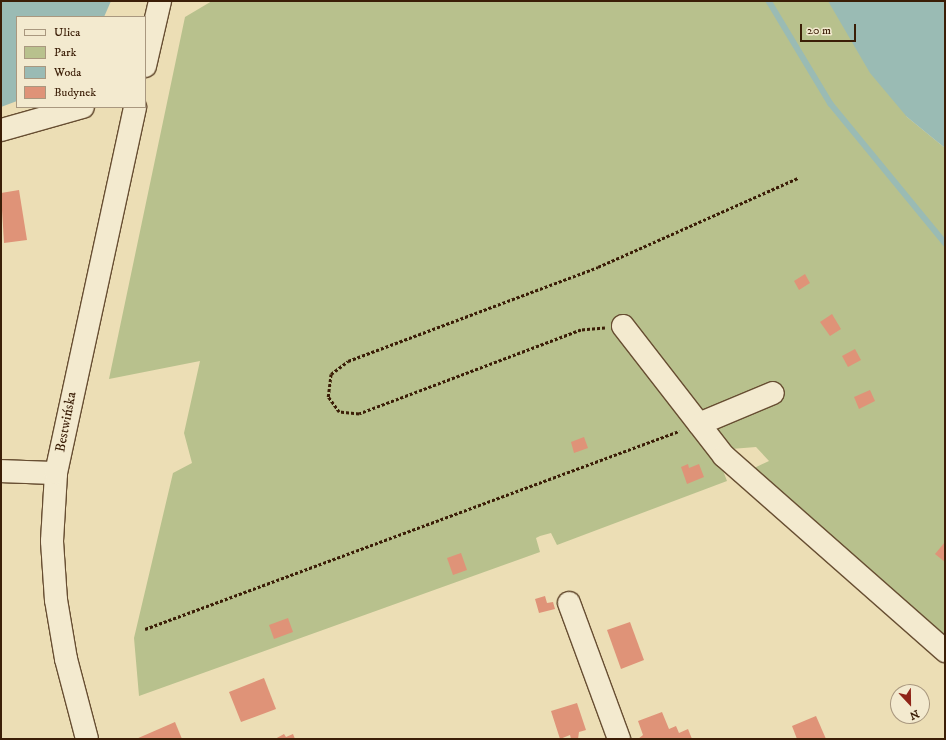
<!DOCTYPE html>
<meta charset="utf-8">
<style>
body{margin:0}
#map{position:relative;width:946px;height:740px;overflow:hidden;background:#ecdeb5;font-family:"IM FELL DW Pica",serif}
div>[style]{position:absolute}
.green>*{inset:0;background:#b8c18d}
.water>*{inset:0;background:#9abbb4}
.stream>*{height:5.5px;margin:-2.75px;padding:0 2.75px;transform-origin:2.75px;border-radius:2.75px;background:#9abbb4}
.building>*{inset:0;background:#df9378}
.path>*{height:2.5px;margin-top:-1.25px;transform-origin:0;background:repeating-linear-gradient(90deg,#3b1e07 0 3px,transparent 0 5px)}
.roads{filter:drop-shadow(1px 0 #674e32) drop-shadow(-1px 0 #674e32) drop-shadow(0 1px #674e32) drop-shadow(0 -1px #674e32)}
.minor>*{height:22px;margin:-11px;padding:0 11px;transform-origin:11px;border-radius:11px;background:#f3eacf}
span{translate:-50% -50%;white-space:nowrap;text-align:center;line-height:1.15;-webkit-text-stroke:3.5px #f3eacf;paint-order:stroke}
.street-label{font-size:14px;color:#3b1e07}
.frame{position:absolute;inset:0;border:2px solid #3b1e07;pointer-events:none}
.legend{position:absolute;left:16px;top:16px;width:130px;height:92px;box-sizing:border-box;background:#f3eacf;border:1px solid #a9987f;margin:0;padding:5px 7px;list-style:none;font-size:12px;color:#3b1e07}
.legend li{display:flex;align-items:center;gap:8px;height:20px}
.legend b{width:20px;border:1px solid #a9987f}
.north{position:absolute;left:890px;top:684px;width:40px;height:40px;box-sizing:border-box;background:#f3eacf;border:1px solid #a9987f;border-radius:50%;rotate:158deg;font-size:11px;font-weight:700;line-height:16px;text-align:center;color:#3b1e07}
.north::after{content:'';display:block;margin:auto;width:14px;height:18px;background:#8f2418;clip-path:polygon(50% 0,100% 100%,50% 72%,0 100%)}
.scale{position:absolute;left:800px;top:24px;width:56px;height:18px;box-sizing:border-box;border:2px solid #3b1e07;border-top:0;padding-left:5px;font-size:12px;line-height:14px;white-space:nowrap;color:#3b1e07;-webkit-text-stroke:3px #f3eacf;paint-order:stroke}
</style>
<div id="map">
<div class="green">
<div style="clip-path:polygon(212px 1px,848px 1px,907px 117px,945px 148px,945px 639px,750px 470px,769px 461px,756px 447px,731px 449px,719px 460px,727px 481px,557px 545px,551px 533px,540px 536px,536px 538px,540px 552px,139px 696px,134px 638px,173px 473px,192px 463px,184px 433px,200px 361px,109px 379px,185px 17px)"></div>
</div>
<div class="water">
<div style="clip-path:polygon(1px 1px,111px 1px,104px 17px,17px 17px,17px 101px,1px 107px)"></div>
<div style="clip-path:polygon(828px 1px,945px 1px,945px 148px,907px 117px,870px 73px)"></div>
</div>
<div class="stream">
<div style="left:769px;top:1px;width:120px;rotate:59deg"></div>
<div style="left:831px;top:104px;width:180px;rotate:50.6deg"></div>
</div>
<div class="building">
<div style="clip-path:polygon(19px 190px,27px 240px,4px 243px,1px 193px)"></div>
<div style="clip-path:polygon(805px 274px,810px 283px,799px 290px,794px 281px)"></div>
<div style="clip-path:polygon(832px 314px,841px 329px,830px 336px,820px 322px)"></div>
<div style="clip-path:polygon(855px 349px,861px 360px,848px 367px,842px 356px)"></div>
<div style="clip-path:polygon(870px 390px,875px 401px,859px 409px,854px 397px)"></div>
<div style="clip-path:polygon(584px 437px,588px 448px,574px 453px,571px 442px)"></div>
<div style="clip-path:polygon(688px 464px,689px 468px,699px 464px,704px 477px,687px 484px,681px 467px)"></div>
<div style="clip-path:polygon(945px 542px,945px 562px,935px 554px)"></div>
<div style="clip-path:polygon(461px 553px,467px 570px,453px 575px,447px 558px)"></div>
<div style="clip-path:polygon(545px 596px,547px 603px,553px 602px,555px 609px,539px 613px,535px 599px)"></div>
<div style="clip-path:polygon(288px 618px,293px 632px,274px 639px,269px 625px)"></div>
<div style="clip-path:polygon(630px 622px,644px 660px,621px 669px,607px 630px)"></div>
<div style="clip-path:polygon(264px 678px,276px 709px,241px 722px,229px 692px)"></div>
<div style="clip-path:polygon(577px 703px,586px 730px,579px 732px,578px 739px,571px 739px,570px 735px,560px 739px,551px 711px)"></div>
<div style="clip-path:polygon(662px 712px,669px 729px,676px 726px,679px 733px,688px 729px,692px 739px,638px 739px,643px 735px,638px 721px)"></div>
<div style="clip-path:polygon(816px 716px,826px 739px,797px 739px,792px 726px)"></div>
<div style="clip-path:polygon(175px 722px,182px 739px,136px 739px)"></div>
<div style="clip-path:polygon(284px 734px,286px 737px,293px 734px,295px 739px,275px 739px)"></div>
</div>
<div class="path">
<div style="left:605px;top:328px;width:24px;rotate:175deg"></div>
<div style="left:581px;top:330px;width:237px;rotate:159.3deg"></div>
<div style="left:359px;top:414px;width:20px;rotate:-174deg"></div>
<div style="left:339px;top:412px;width:19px;rotate:-126deg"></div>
<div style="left:328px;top:397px;width:23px;rotate:-83deg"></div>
<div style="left:331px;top:374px;width:21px;rotate:-37deg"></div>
<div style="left:348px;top:361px;width:267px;rotate:-20.6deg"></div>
<div style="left:598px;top:267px;width:219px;rotate:-24deg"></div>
<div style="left:145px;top:629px;width:570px;rotate:-20.34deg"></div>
</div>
<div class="roads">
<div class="minor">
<div style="left:145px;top:66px;width:67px;rotate:-77deg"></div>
<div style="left:1px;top:130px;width:85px;rotate:-15.7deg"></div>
<div style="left:623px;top:326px;width:165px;rotate:52.2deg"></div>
<div style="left:724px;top:456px;width:295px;rotate:41.4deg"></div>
<div style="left:699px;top:424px;width:80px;rotate:-22.7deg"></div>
<div style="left:1px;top:471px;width:55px;rotate:2.1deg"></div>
<div style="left:569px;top:603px;width:145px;rotate:69.8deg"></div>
<div style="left:87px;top:739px;width:83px;rotate:-104.7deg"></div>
<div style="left:66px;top:659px;width:60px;rotate:-99.6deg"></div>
<div style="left:56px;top:600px;width:59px;rotate:-93.9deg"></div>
<div style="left:52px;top:541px;width:68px;rotate:-86.6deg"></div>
<div style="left:56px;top:473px;width:374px;rotate:-77.8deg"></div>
</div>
</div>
<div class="street-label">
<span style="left:66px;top:422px;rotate:-79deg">Bestwińska</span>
</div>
<div class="frame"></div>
<ul class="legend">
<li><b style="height:5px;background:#f3eacf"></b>Ulica</li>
<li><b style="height:11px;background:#b8c18d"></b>Park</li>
<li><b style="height:11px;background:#9abbb4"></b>Woda</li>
<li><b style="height:11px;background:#df9378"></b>Budynek</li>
</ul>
<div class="north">N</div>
<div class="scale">20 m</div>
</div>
